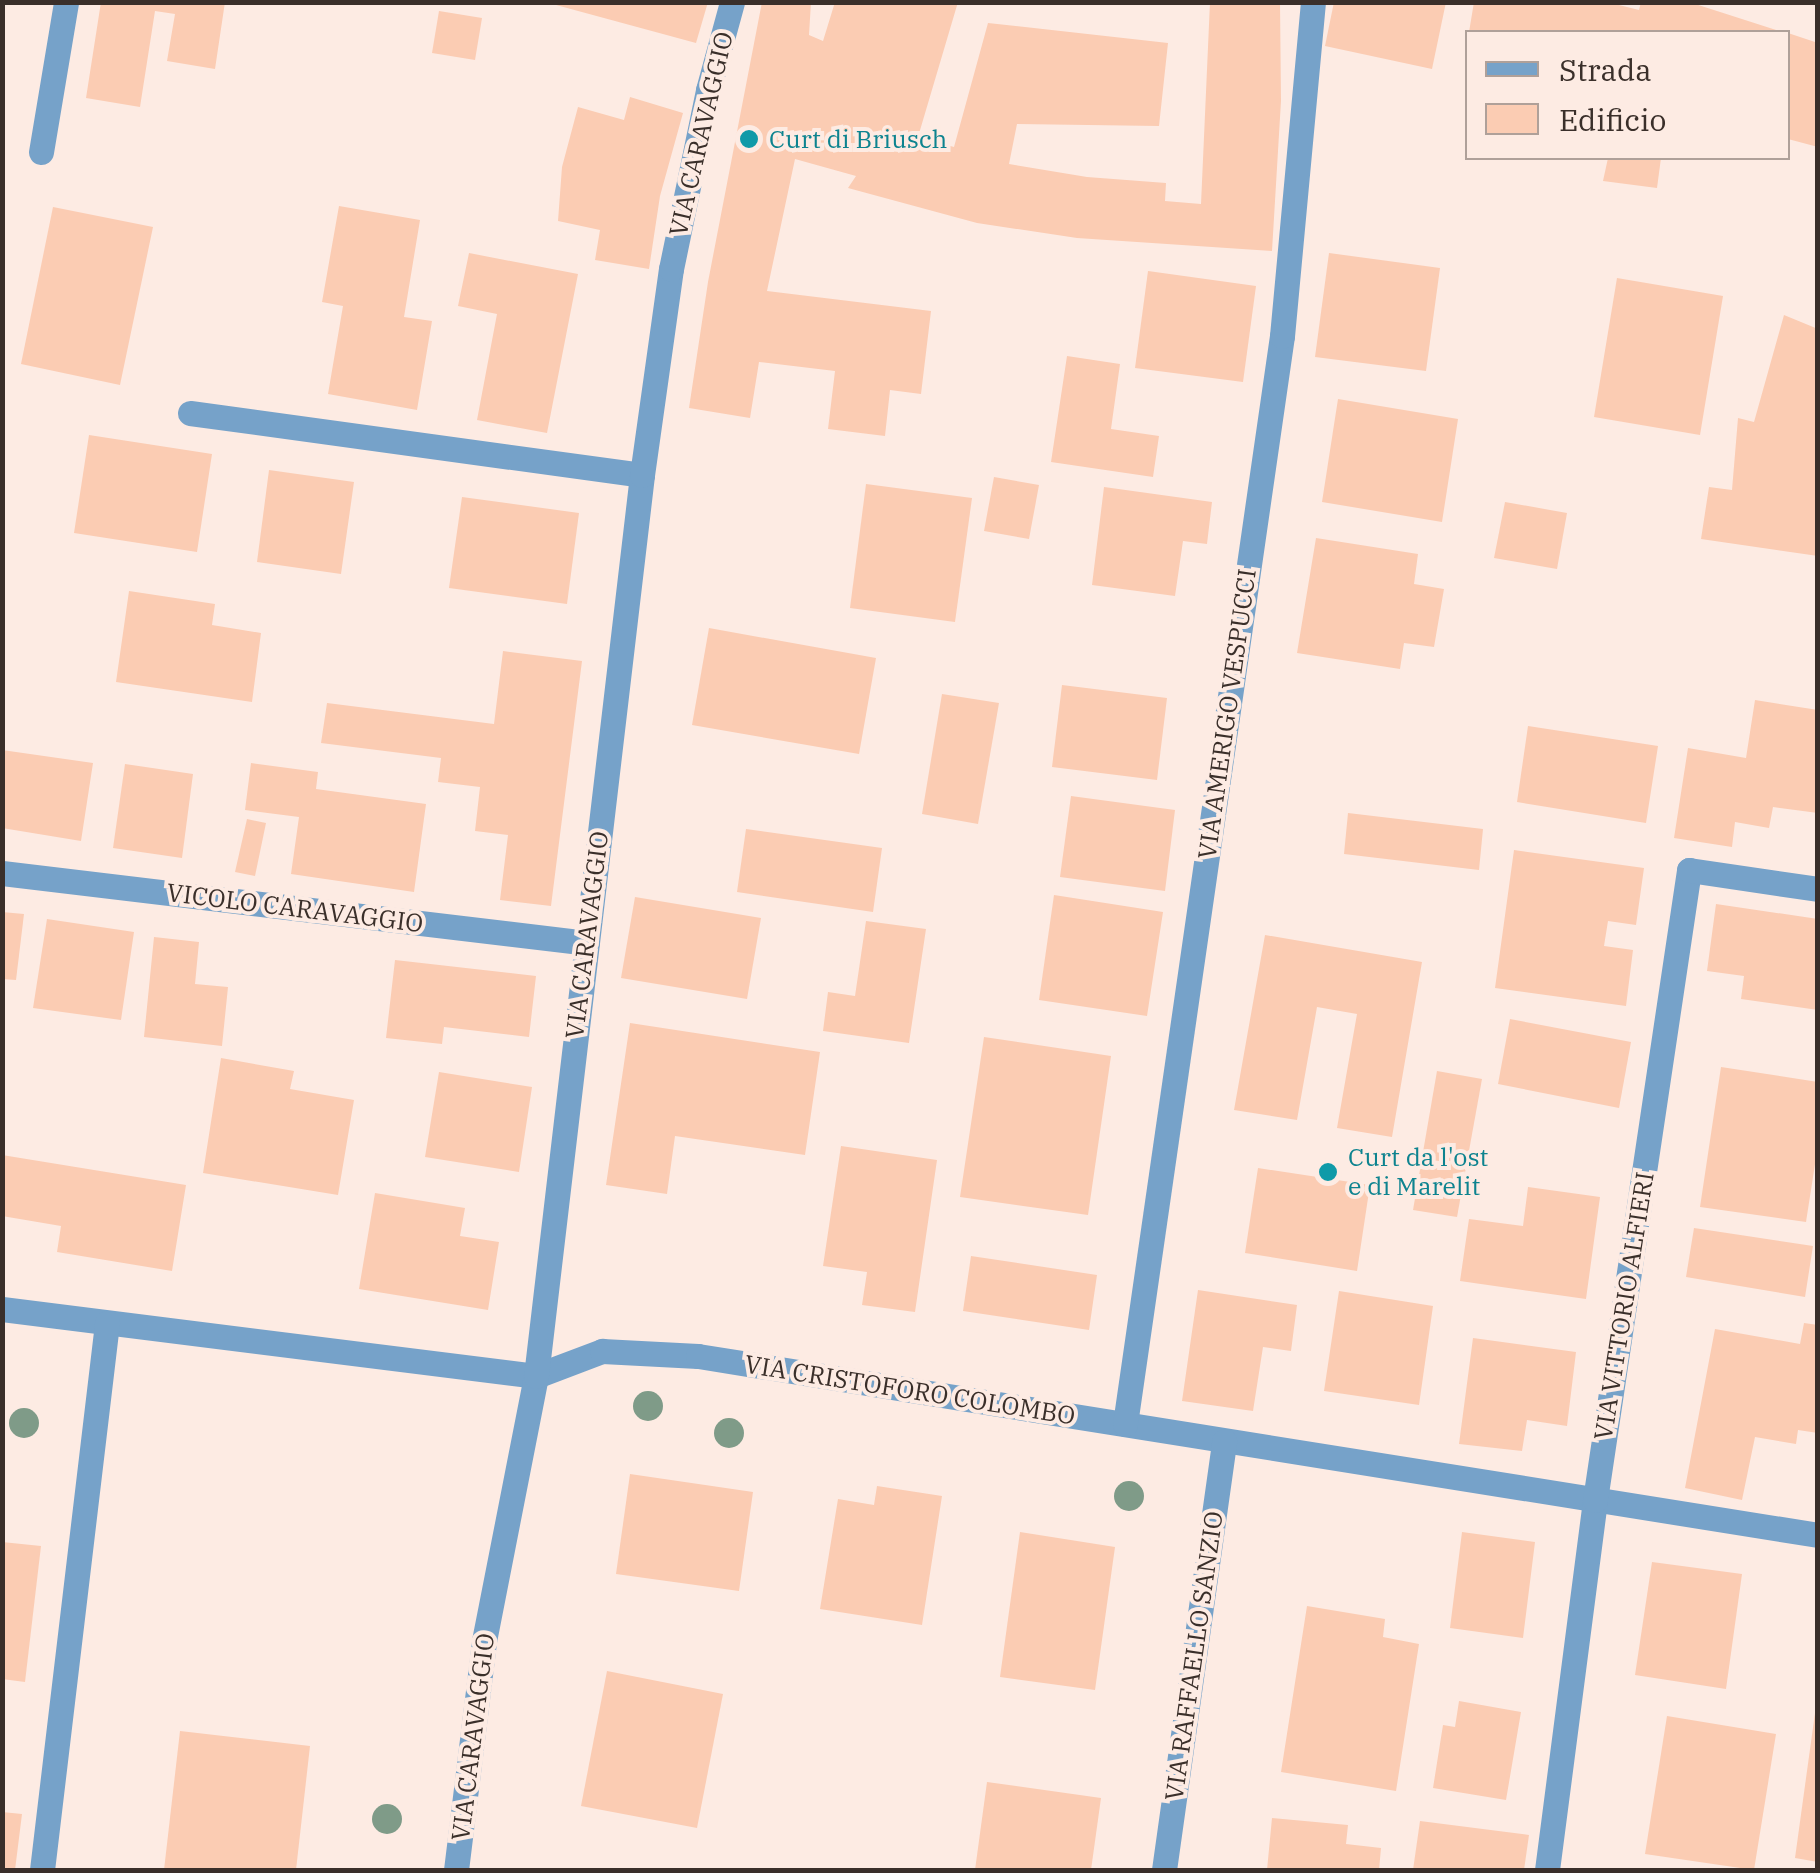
<!DOCTYPE html>
<style>
body{margin:0}
#map{position:relative;width:1820px;height:1873px;overflow:hidden;background:#fdebe3;font-family:"IBM Plex Serif",serif}
div>[style]{position:absolute}
.building>*{inset:0;background:#fbccb3}
.minor>*{height:25px;margin:-12.5px;padding:0 12.5px;transform-origin:12.5px;border-radius:12.5px;background:#76a2c9}
.trees>*{width:30px;height:30px;margin:-15px;border-radius:50%;background:#7f9b88}
.dots>*{width:28px;height:28px;translate:-50% -50%;box-sizing:border-box;border:5px solid #fdebe3;border-radius:50%}
span{translate:-50% -50%;white-space:nowrap;text-align:center;line-height:1.15;-webkit-text-stroke:8px #fdebe3;paint-order:stroke}
.street-label{font-size:25px;color:#3a2f2a}
.culture-label{font-size:25px;color:#0d838f}
.left{translate:0 -50%;text-align:left}
.frame{position:absolute;inset:0;border:5px solid #3a2f2a;pointer-events:none}
.legend{position:absolute;left:1465px;top:30px;width:325px;height:130px;box-sizing:border-box;background:#fdebe3;border:2px solid #afa099;margin:0;padding:12px 18px;list-style:none;font-size:30px;color:#3a2f2a}
.legend li{display:flex;align-items:center;gap:20px;height:50px}
.legend b{width:50px;border:2px solid #afa099}
</style>
<div id="map">
<div class="building">
<div style="clip-path:polygon(101px 2px,225px 2px,215px 69px,167px 61px,175px 14px,155px 11px,140px 107px,86px 98px)"></div>
<div style="clip-path:polygon(545px 2px,708px 2px,696px 43px)"></div>
<div style="clip-path:polygon(762px 2px,811px 2px,809px 35px,823px 41px,835px 2px,958px 2px,918px 137px,954px 147px,988px 23px,1168px 43px,1159px 126px,1017px 124px,1009px 164px,1087px 177px,1166px 183px,1165px 201px,1201px 204px,1210px 2px,1280px 2px,1281px 101px,1272px 251px,1077px 238px,977px 223px,848px 188px,856px 176px,795px 159px,767px 291px,931px 311px,921px 394px,890px 390px,885px 436px,828px 429px,835px 371px,759px 362px,750px 418px,689px 408px,708px 282px)"></div>
<div style="clip-path:polygon(1334px 2px,1446px 2px,1432px 69px,1325px 46px)"></div>
<div style="clip-path:polygon(1474px 2px,1607px 2px,1639px 10px,1641px 2px,1689px 2px,1782px 32px,1469px 32px)"></div>
<div style="clip-path:polygon(439px 11px,482px 18px,475px 60px,432px 53px)"></div>
<div style="clip-path:polygon(1788px 33px,1818px 43px,1818px 147px,1788px 139px)"></div>
<div style="clip-path:polygon(630px 97px,683px 113px,660px 196px,649px 269px,595px 260px,600px 230px,558px 221px,562px 167px,578px 107px,624px 120px)"></div>
<div style="clip-path:polygon(1608px 158px,1661px 158px,1657px 188px,1603px 181px)"></div>
<div style="clip-path:polygon(339px 206px,420px 220px,404px 317px,432px 321px,417px 410px,328px 394px,343px 306px,322px 302px)"></div>
<div style="clip-path:polygon(53px 207px,153px 227px,120px 385px,21px 364px)"></div>
<div style="clip-path:polygon(469px 253px,578px 274px,547px 433px,477px 420px,497px 314px,458px 306px)"></div>
<div style="clip-path:polygon(1329px 253px,1440px 268px,1426px 371px,1315px 357px)"></div>
<div style="clip-path:polygon(1148px 271px,1256px 286px,1243px 382px,1135px 368px)"></div>
<div style="clip-path:polygon(1617px 278px,1723px 296px,1700px 435px,1594px 417px)"></div>
<div style="clip-path:polygon(1784px 315px,1818px 329px,1818px 556px,1701px 539px,1709px 487px,1732px 490px,1738px 418px,1754px 422px)"></div>
<div style="clip-path:polygon(1067px 356px,1120px 364px,1111px 429px,1159px 436px,1153px 477px,1051px 462px)"></div>
<div style="clip-path:polygon(1338px 399px,1458px 419px,1442px 522px,1322px 502px)"></div>
<div style="clip-path:polygon(89px 435px,212px 454px,197px 552px,74px 533px)"></div>
<div style="clip-path:polygon(269px 470px,354px 482px,341px 574px,257px 562px)"></div>
<div style="clip-path:polygon(994px 477px,1039px 485px,1029px 539px,984px 531px)"></div>
<div style="clip-path:polygon(866px 484px,972px 498px,955px 622px,850px 608px)"></div>
<div style="clip-path:polygon(1104px 487px,1212px 502px,1207px 544px,1183px 541px,1175px 596px,1092px 585px)"></div>
<div style="clip-path:polygon(462px 497px,579px 513px,567px 604px,449px 588px)"></div>
<div style="clip-path:polygon(1505px 502px,1567px 513px,1557px 569px,1494px 558px)"></div>
<div style="clip-path:polygon(1316px 538px,1418px 554px,1414px 584px,1444px 589px,1434px 647px,1404px 643px,1400px 669px,1297px 653px)"></div>
<div style="clip-path:polygon(129px 591px,215px 604px,212px 625px,261px 633px,252px 702px,116px 682px)"></div>
<div style="clip-path:polygon(709px 628px,876px 658px,859px 754px,692px 725px)"></div>
<div style="clip-path:polygon(503px 651px,582px 661px,551px 906px,500px 900px,508px 835px,475px 831px,480px 787px,438px 782px,441px 758px,321px 743px,327px 703px,494px 724px)"></div>
<div style="clip-path:polygon(1062px 685px,1167px 698px,1157px 780px,1052px 767px)"></div>
<div style="clip-path:polygon(942px 694px,999px 703px,978px 824px,922px 814px)"></div>
<div style="clip-path:polygon(1755px 700px,1818px 710px,1818px 813px,1773px 807px,1769px 828px,1735px 822px,1732px 847px,1674px 838px,1688px 748px,1746px 758px)"></div>
<div style="clip-path:polygon(1528px 726px,1658px 746px,1646px 823px,1517px 802px)"></div>
<div style="clip-path:polygon(2px 750px,93px 763px,81px 841px,2px 828px)"></div>
<div style="clip-path:polygon(251px 763px,318px 772px,316px 789px,426px 804px,414px 892px,291px 874px,299px 817px,245px 810px)"></div>
<div style="clip-path:polygon(125px 764px,193px 774px,182px 858px,113px 848px)"></div>
<div style="clip-path:polygon(1071px 796px,1175px 810px,1165px 891px,1060px 877px)"></div>
<div style="clip-path:polygon(1348px 813px,1483px 829px,1479px 870px,1344px 854px)"></div>
<div style="clip-path:polygon(247px 819px,266px 823px,255px 876px,235px 872px)"></div>
<div style="clip-path:polygon(746px 829px,882px 848px,873px 912px,737px 892px)"></div>
<div style="clip-path:polygon(1514px 850px,1644px 868px,1636px 925px,1608px 921px,1604px 946px,1633px 950px,1626px 1006px,1495px 988px)"></div>
<div style="clip-path:polygon(1054px 895px,1163px 912px,1147px 1016px,1039px 1000px)"></div>
<div style="clip-path:polygon(635px 897px,761px 918px,747px 999px,621px 978px)"></div>
<div style="clip-path:polygon(1716px 904px,1818px 919px,1818px 1010px,1741px 999px,1744px 976px,1707px 971px)"></div>
<div style="clip-path:polygon(2px 912px,24px 914px,16px 980px,2px 979px)"></div>
<div style="clip-path:polygon(47px 919px,134px 932px,121px 1020px,33px 1008px)"></div>
<div style="clip-path:polygon(866px 921px,926px 929px,909px 1043px,823px 1031px,828px 992px,855px 996px)"></div>
<div style="clip-path:polygon(1265px 935px,1422px 962px,1392px 1137px,1337px 1128px,1357px 1014px,1317px 1007px,1297px 1120px,1234px 1110px)"></div>
<div style="clip-path:polygon(154px 937px,199px 942px,195px 984px,228px 987px,222px 1046px,144px 1037px)"></div>
<div style="clip-path:polygon(395px 960px,536px 976px,529px 1037px,444px 1027px,442px 1044px,386px 1038px)"></div>
<div style="clip-path:polygon(1510px 1019px,1631px 1042px,1619px 1108px,1498px 1084px)"></div>
<div style="clip-path:polygon(630px 1023px,820px 1052px,805px 1155px,675px 1136px,667px 1194px,606px 1185px)"></div>
<div style="clip-path:polygon(984px 1037px,1111px 1056px,1088px 1215px,960px 1197px)"></div>
<div style="clip-path:polygon(221px 1058px,294px 1071px,290px 1089px,354px 1100px,338px 1195px,203px 1173px)"></div>
<div style="clip-path:polygon(1721px 1067px,1818px 1082px,1818px 1145px,1806px 1222px,1700px 1207px)"></div>
<div style="clip-path:polygon(1437px 1071px,1482px 1079px,1457px 1217px,1413px 1210px)"></div>
<div style="clip-path:polygon(439px 1072px,532px 1087px,519px 1172px,425px 1157px)"></div>
<div style="clip-path:polygon(841px 1146px,937px 1160px,915px 1312px,862px 1305px,867px 1272px,823px 1266px)"></div>
<div style="clip-path:polygon(2px 1155px,186px 1185px,172px 1271px,57px 1252px,61px 1226px,2px 1216px)"></div>
<div style="clip-path:polygon(1258px 1168px,1370px 1185px,1357px 1271px,1245px 1253px)"></div>
<div style="clip-path:polygon(1528px 1187px,1600px 1197px,1586px 1299px,1460px 1281px,1469px 1219px,1523px 1226px)"></div>
<div style="clip-path:polygon(375px 1193px,465px 1208px,460px 1236px,499px 1242px,488px 1310px,359px 1289px)"></div>
<div style="clip-path:polygon(1694px 1228px,1813px 1246px,1805px 1297px,1686px 1277px)"></div>
<div style="clip-path:polygon(971px 1256px,1097px 1275px,1089px 1330px,963px 1311px)"></div>
<div style="clip-path:polygon(1198px 1290px,1297px 1305px,1291px 1351px,1263px 1347px,1253px 1411px,1182px 1401px)"></div>
<div style="clip-path:polygon(1339px 1291px,1433px 1306px,1419px 1405px,1324px 1391px)"></div>
<div style="clip-path:polygon(1804px 1323px,1818px 1325px,1818px 1433px,1798px 1430px,1796px 1444px,1755px 1437px,1742px 1500px,1685px 1488px,1715px 1329px,1800px 1344px)"></div>
<div style="clip-path:polygon(1473px 1338px,1576px 1352px,1567px 1426px,1527px 1420px,1522px 1451px,1459px 1444px)"></div>
<div style="clip-path:polygon(630px 1474px,753px 1492px,739px 1591px,616px 1574px)"></div>
<div style="clip-path:polygon(877px 1486px,942px 1496px,922px 1625px,820px 1609px,838px 1499px,874px 1505px)"></div>
<div style="clip-path:polygon(1020px 1532px,1115px 1547px,1095px 1690px,1000px 1677px)"></div>
<div style="clip-path:polygon(1462px 1532px,1535px 1542px,1523px 1638px,1450px 1628px)"></div>
<div style="clip-path:polygon(2px 1542px,41px 1546px,25px 1682px,2px 1679px)"></div>
<div style="clip-path:polygon(1652px 1562px,1742px 1574px,1726px 1689px,1635px 1675px)"></div>
<div style="clip-path:polygon(1307px 1606px,1385px 1619px,1383px 1637px,1419px 1644px,1396px 1791px,1281px 1772px)"></div>
<div style="clip-path:polygon(607px 1671px,723px 1694px,697px 1828px,581px 1806px)"></div>
<div style="clip-path:polygon(1459px 1701px,1521px 1712px,1506px 1800px,1433px 1788px,1443px 1725px,1455px 1727px)"></div>
<div style="clip-path:polygon(1815px 1713px,1818px 1713px,1818px 1862px,1795px 1858px)"></div>
<div style="clip-path:polygon(1667px 1716px,1776px 1734px,1754px 1870px,1645px 1854px)"></div>
<div style="clip-path:polygon(180px 1731px,310px 1746px,296px 1870px,164px 1870px)"></div>
<div style="clip-path:polygon(987px 1782px,1101px 1798px,1091px 1870px,975px 1870px)"></div>
<div style="clip-path:polygon(2px 1812px,22px 1814px,15px 1870px,2px 1870px)"></div>
<div style="clip-path:polygon(1272px 1818px,1348px 1825px,1346px 1844px,1381px 1848px,1379px 1870px,1267px 1870px)"></div>
<div style="clip-path:polygon(1420px 1821px,1529px 1835px,1524px 1870px,1413px 1870px)"></div>
</div>
<div class="minor">
<div style="left:41px;top:152px;width:152px;rotate:-80.5deg"></div>
<div style="left:190px;top:413px;width:456px;rotate:7.8deg"></div>
<div style="left:2px;top:873px;width:589px;rotate:6.82deg"></div>
<div style="left:2px;top:1309px;width:538px;rotate:7.15deg"></div>
<div style="left:536px;top:1376px;width:71px;rotate:-20.7deg"></div>
<div style="left:602px;top:1351px;width:96px;rotate:3deg"></div>
<div style="left:698px;top:1356px;width:1134px;rotate:9.08deg"></div>
<div style="left:1125px;top:1424px;width:1099px;rotate:-81.79deg"></div>
<div style="left:1282px;top:336px;width:335px;rotate:-84.7deg"></div>
<div style="left:42px;top:1870px;width:551px;rotate:-83.22deg"></div>
<div style="left:456px;top:1870px;width:231px;rotate:-83deg"></div>
<div style="left:484px;top:1641px;width:270px;rotate:-78.9deg"></div>
<div style="left:536px;top:1376px;width:907px;rotate:-83.29deg"></div>
<div style="left:642px;top:475px;width:208px;rotate:-82deg"></div>
<div style="left:671px;top:269px;width:183px;rotate:-78.3deg"></div>
<div style="left:708px;top:90px;width:91px;rotate:-74.7deg"></div>
<div style="left:1164px;top:1870px;width:433px;rotate:-82deg"></div>
<div style="left:1547px;top:1870px;width:373px;rotate:-82.6deg"></div>
<div style="left:1595px;top:1500px;width:637px;rotate:-81.51deg"></div>
<div style="left:1689px;top:870px;width:130px;rotate:8.4deg"></div>
</div>
<div class="trees">
<div style="left:648px;top:1406px"></div>
<div style="left:24px;top:1423px"></div>
<div style="left:729px;top:1433px"></div>
<div style="left:1129px;top:1496px"></div>
<div style="left:387px;top:1819px"></div>
</div>
<div class="dots">
<div style="left:749px;top:139px;background:#0f9aa8"></div>
<div style="left:1328px;top:1172px;background:#0f9aa8"></div>
</div>
<div class="street-label">
<span style="left:701px;top:134px;rotate:-77deg">VIA CARAVAGGIO</span>
<span style="left:1227px;top:714px;rotate:-82deg">VIA AMERIGO VESPUCCI</span>
<span style="left:295px;top:908px;rotate:7deg">VICOLO CARAVAGGIO</span>
<span style="left:587px;top:935px;rotate:-83deg">VIA CARAVAGGIO</span>
<span style="left:1624px;top:1306px;rotate:-81deg">VIA VITTORIO ALFIERI</span>
<span style="left:910px;top:1390px;rotate:9deg">VIA CRISTOFORO COLOMBO</span>
<span style="left:1194px;top:1656px;rotate:-82deg">VIA RAFFAELLO SANZIO</span>
<span style="left:473px;top:1737px;rotate:-83deg">VIA CARAVAGGIO</span>
</div>
<div class="culture-label">
<span class="left" style="left:769px;top:139px">Curt di Briusch</span>
<span class="left" style="left:1348px;top:1172px">Curt da l'ost<br>e di Marelit</span>
</div>
<div class="frame"></div>
<ul class="legend">
<li><b style="height:12px;background:#76a2c9"></b>Strada</li>
<li><b style="height:28px;background:#fbccb3"></b>Edificio</li>
</ul>
</div>
